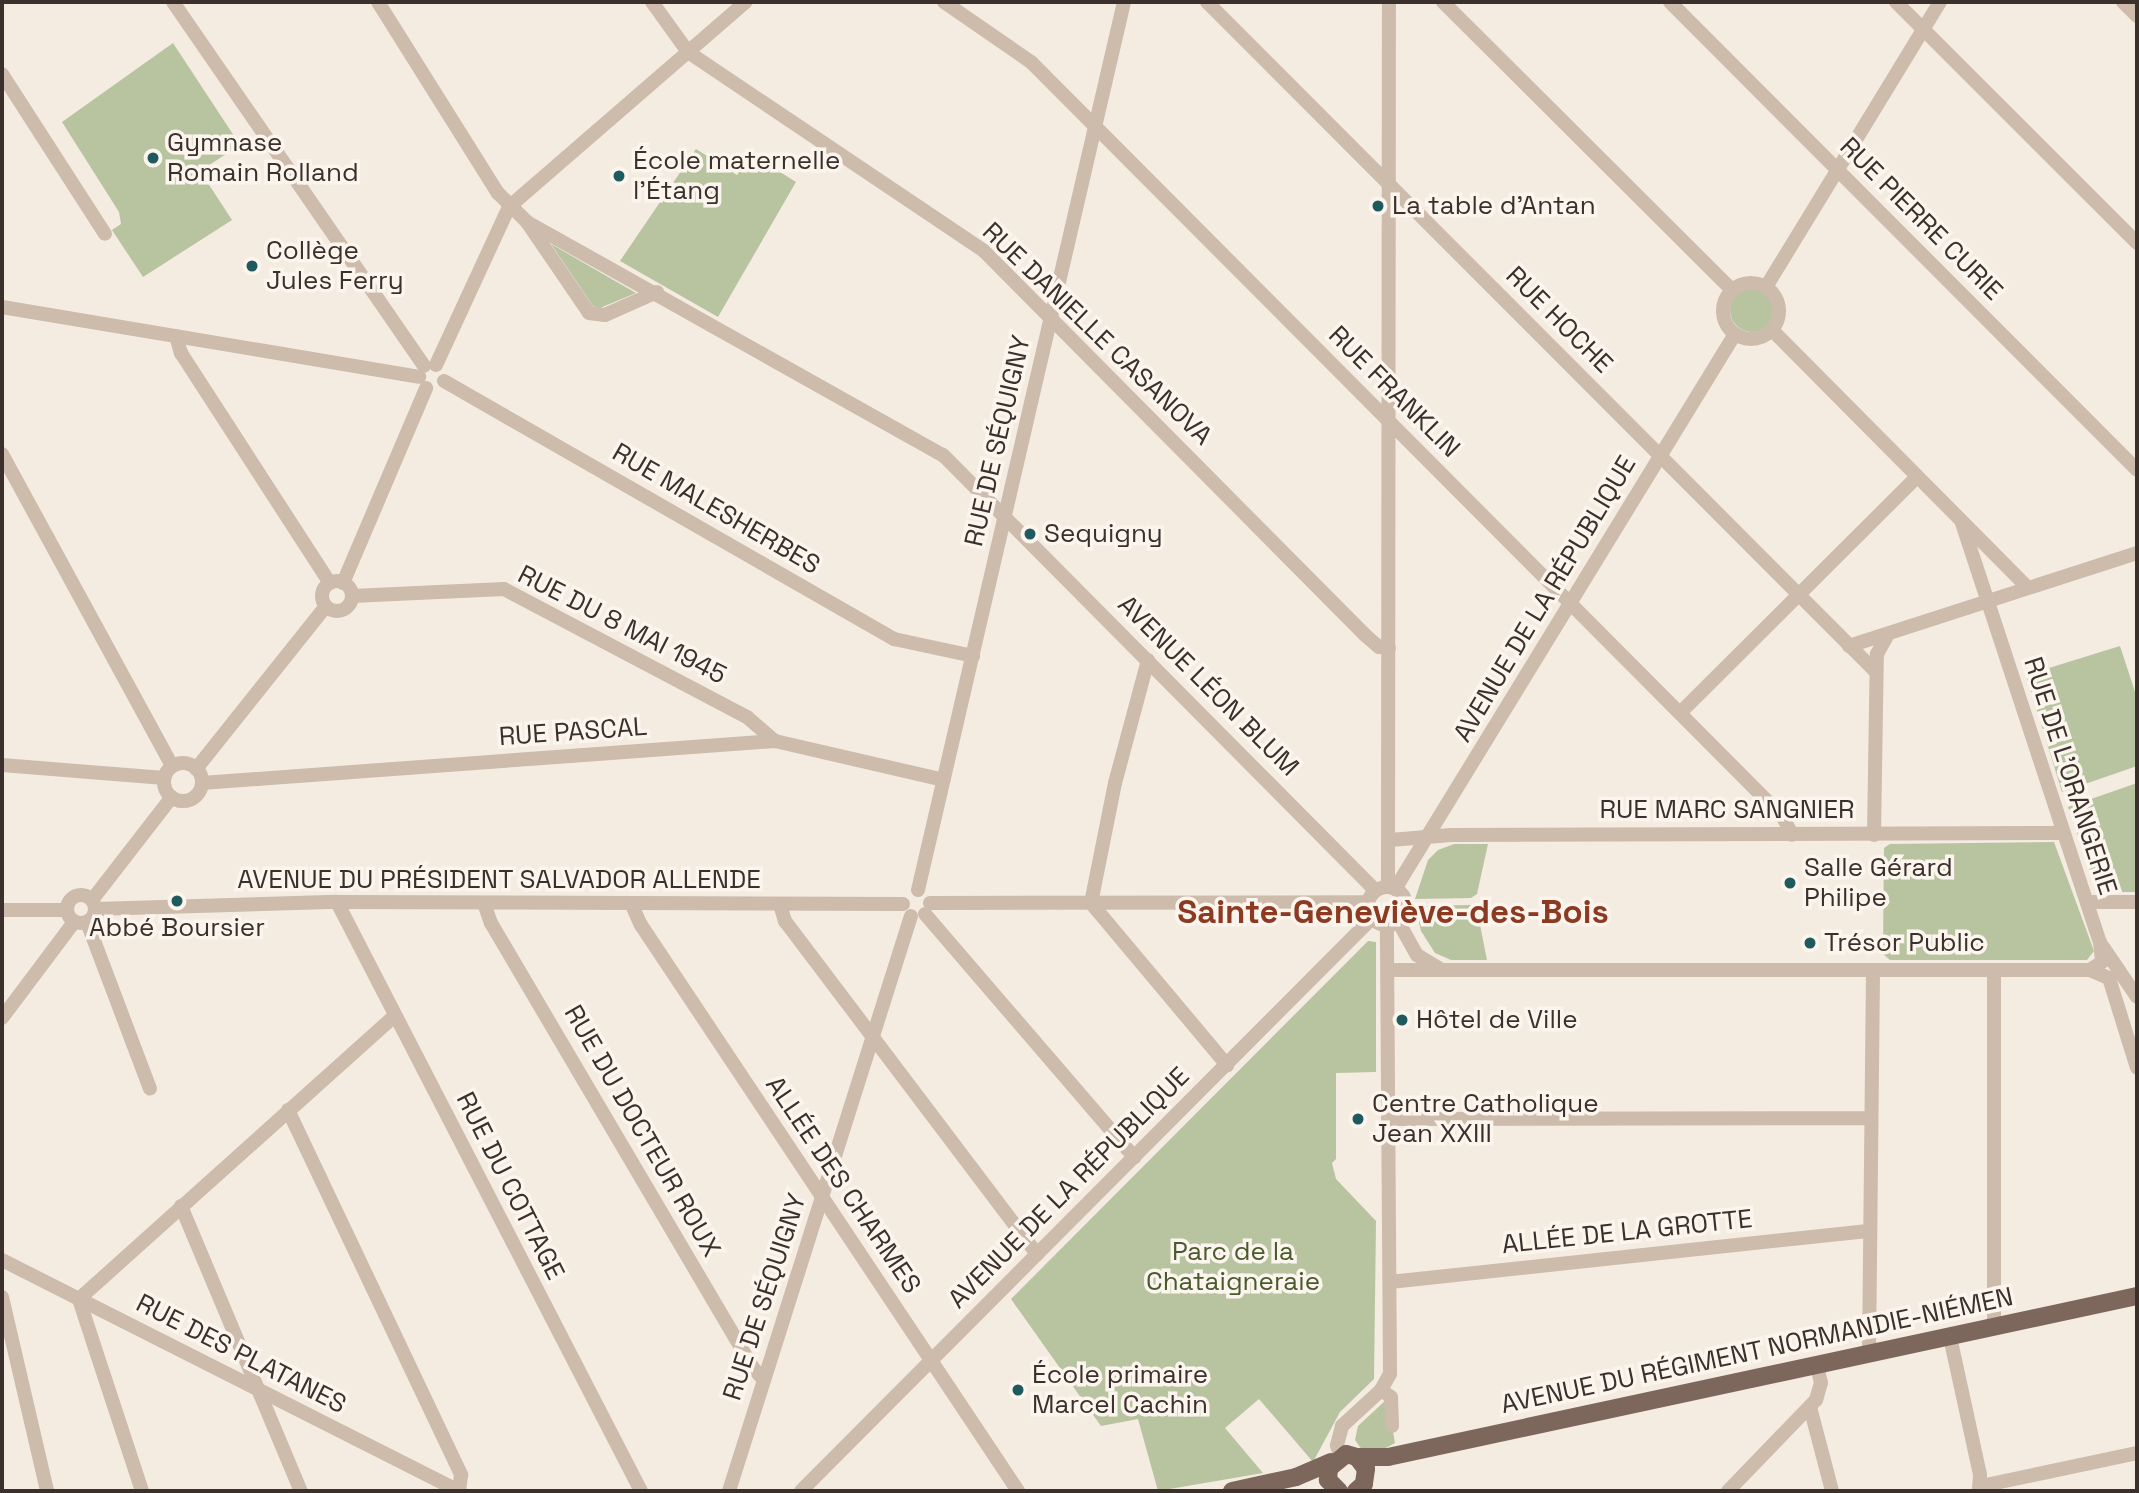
<!DOCTYPE html>
<meta charset="utf-8">
<style>
body{margin:0}
#map{position:relative;width:2139px;height:1493px;overflow:hidden;background:#f4ebe1;font-family:"Space Grotesk",sans-serif}
div>[style]{position:absolute}
.green>*{inset:0;background:#b8c4a0}
.round{border-radius:50%}
.minor>*{height:14px;margin:-7px;padding:0 7px;transform-origin:7px;border-radius:7px;background:#cdbbac}
.minor>.ring{margin:-7px;padding:0;box-sizing:content-box;background:none;border:14px solid #cdbbac;border-radius:50%}
.major>*{height:18px;margin:-9px;padding:0 9px;transform-origin:9px;border-radius:9px;background:#7d675c}
.dots>*{width:19px;height:19px;translate:-50% -50%;box-sizing:border-box;border:4px solid #fbf5ee;border-radius:50%}
span{translate:-50% -50%;white-space:nowrap;text-align:center;line-height:1.15;-webkit-text-stroke:7px #fbf5ee;paint-order:stroke}
.poi-label{font-size:26px;color:#3b302b}
.left{translate:0 -50%;text-align:left}
.street-label{font-size:26px;color:#3b302b}
.park-label{font-size:26px;color:#4a5a2e}
.district-label{font-size:33px;color:#8c3b22;font-weight:700}
.frame{position:absolute;inset:0;border:4px solid #3b302b;pointer-events:none}
</style>
<div id="map">
<div class="green">
<div style="clip-path:polygon(173px 43px,240px 145px,200px 171px,232px 220px,143px 277px,112px 230px,121px 224px,119px 212px,62px 122px)"></div>
<div style="clip-path:polygon(696px 149px,737px 175px,751px 154px,796px 182px,718px 317px,620px 261px)"></div>
<div style="clip-path:polygon(551px 244px,636px 293px,600px 308px,593px 306px)"></div>
<div class="round" style="left:1730px;top:288px;width:44px;height:44px"></div>
<div style="clip-path:polygon(2120px 646px,2137px 698px,2137px 766px,2062px 792px,2026px 675px)"></div>
<div style="clip-path:polygon(2137px 783px,2137px 892px,2097px 892px,2068px 807px)"></div>
<div style="clip-path:polygon(2054px 842px,2094px 951px,2087px 960px,1890px 960px,1883px 954px,1884px 848px,1890px 844px)"></div>
<div style="clip-path:polygon(1454px 844px,1488px 844px,1477px 894px,1471px 898px,1415px 899px,1428px 860px,1438px 850px)"></div>
<div style="clip-path:polygon(1471px 905px,1477px 910px,1487px 960px,1451px 960px,1435px 953px,1421px 931px,1415px 906px)"></div>
<div style="clip-path:polygon(1368px 941px,1376px 942px,1376px 1072px,1336px 1073px,1336px 1159px,1332px 1163px,1336px 1179px,1376px 1221px,1374px 1379px,1340px 1412px,1313px 1462px,1259px 1399px,1225px 1428px,1263px 1473px,1158px 1491px,1138px 1419px,1101px 1426px,1011px 1299px)"></div>
<div style="clip-path:polygon(1387px 1399px,1395px 1443px,1380px 1451px,1362px 1450px,1355px 1440px,1358px 1426px)"></div>
</div>
<div class="minor">
<div style="left:173px;top:2px;width:442px;rotate:55.4deg"></div>
<div style="left:378px;top:2px;width:226px;rotate:57.9deg"></div>
<div style="left:498px;top:193px;width:41px;rotate:45deg"></div>
<div style="left:527px;top:222px;width:110px;rotate:55.7deg"></div>
<div style="left:589px;top:313px;width:16px;rotate:7deg"></div>
<div style="left:605px;top:315px;width:57px;rotate:-23.9deg"></div>
<div style="left:652px;top:2px;width:62px;rotate:54.2deg"></div>
<div style="left:688px;top:52px;width:357px;rotate:33.9deg"></div>
<div style="left:984px;top:251px;width:541px;rotate:45.22deg"></div>
<div style="left:1365px;top:635px;width:18px;rotate:41deg"></div>
<div style="left:1379px;top:647px;width:10px;rotate:6deg"></div>
<div style="left:944px;top:2px;width:106px;rotate:34.6deg"></div>
<div style="left:1031px;top:62px;width:1066px;rotate:45.11deg"></div>
<div style="left:1783px;top:817px;width:20px;rotate:63deg"></div>
<div style="left:1207px;top:2px;width:947px;rotate:45.04deg"></div>
<div style="left:1443px;top:2px;width:408px;rotate:44.9deg"></div>
<div style="left:1670px;top:2px;width:661px;rotate:45.06deg"></div>
<div style="left:1896px;top:2px;width:341px;rotate:45deg"></div>
<div style="left:2123px;top:2px;width:20px;rotate:45deg"></div>
<div style="left:2px;top:74px;width:190px;rotate:57.2deg"></div>
<div style="left:527px;top:222px;width:477px;rotate:29.3deg"></div>
<div style="left:943px;top:455px;width:613px;rotate:45.2deg"></div>
<div class="ring" style="left:1723px;top:283px;width:42px;height:42px"></div>
<div style="left:1766px;top:287px;width:334px;rotate:-58.6deg"></div>
<div style="left:2px;top:307px;width:423px;rotate:9.5deg"></div>
<div style="left:1772px;top:330px;width:363px;rotate:45.2deg"></div>
<div style="left:176px;top:336px;width:18px;rotate:74deg"></div>
<div style="left:181px;top:353px;width:274px;rotate:57.1deg"></div>
<div style="left:436px;top:365px;width:174px;rotate:-65.2deg"></div>
<div style="left:509px;top:207px;width:313px;rotate:-40.9deg"></div>
<div style="left:444px;top:381px;width:519px;rotate:29.83deg"></div>
<div style="left:894px;top:639px;width:81px;rotate:12.1deg"></div>
<div style="left:2px;top:454px;width:355px;rotate:61.4deg"></div>
<div style="left:1962px;top:523px;width:441px;rotate:71.8deg"></div>
<div style="left:2100px;top:942px;width:20px;rotate:84deg"></div>
<div style="left:2102px;top:962px;width:14px;rotate:146deg"></div>
<div class="ring" style="left:322px;top:581px;width:16px;height:16px"></div>
<div style="left:343px;top:583px;width:212px;rotate:-66.9deg"></div>
<div style="left:352px;top:596px;width:152px;rotate:-2.6deg"></div>
<div style="left:504px;top:589px;width:275px;rotate:27.8deg"></div>
<div style="left:747px;top:717px;width:37px;rotate:41deg"></div>
<div style="left:1849px;top:646px;width:303px;rotate:-17.9deg"></div>
<div style="left:1148px;top:660px;width:127px;rotate:105deg"></div>
<div style="left:1115px;top:783px;width:122px;rotate:101.3deg"></div>
<div style="left:1091px;top:903px;width:212px;rotate:50deg"></div>
<div style="left:1680px;top:713px;width:334px;rotate:-44.9deg"></div>
<div class="ring" style="left:164px;top:763px;width:24px;height:24px"></div>
<div style="left:2px;top:765px;width:163px;rotate:4.6deg"></div>
<div style="left:196px;top:769px;width:208px;rotate:-51.4deg"></div>
<div style="left:202px;top:783px;width:575px;rotate:-4.19deg"></div>
<div style="left:775px;top:741px;width:173px;rotate:13deg"></div>
<div style="left:1874px;top:835px;width:181px;rotate:-89.1deg"></div>
<div style="left:1877px;top:654px;width:23px;rotate:-61deg"></div>
<div style="left:1390px;top:840px;width:61px;rotate:-4.7deg"></div>
<div style="left:1451px;top:835px;width:613px;rotate:-0.19deg"></div>
<div style="left:1388px;top:887px;width:885px;rotate:-89.94deg"></div>
<div class="ring" style="left:1368px;top:887px;width:24px;height:24px"></div>
<div style="left:1395px;top:889px;width:651px;rotate:-58.51deg"></div>
<div style="left:918px;top:890px;width:912px;rotate:-76.94deg"></div>
<div class="ring" style="left:67px;top:895px;width:14px;height:14px"></div>
<div style="left:92px;top:900px;width:130px;rotate:-52.2deg"></div>
<div style="left:337px;top:902px;width:663px;rotate:62.7deg"></div>
<div style="left:2087px;top:902px;width:50px"></div>
<div style="left:484px;top:903px;width:21px;rotate:71deg"></div>
<div style="left:491px;top:923px;width:516px;rotate:59.51deg"></div>
<div style="left:753px;top:1368px;width:16px;rotate:47deg"></div>
<div style="left:631px;top:903px;width:24px;rotate:66deg"></div>
<div style="left:641px;top:925px;width:680px;rotate:56.33deg"></div>
<div style="left:930px;top:903px;width:438px;rotate:-0.1deg"></div>
<div style="left:780px;top:904px;width:18px;rotate:74deg"></div>
<div style="left:785px;top:921px;width:418px;rotate:52.9deg"></div>
<div style="left:95px;top:909px;width:242px;rotate:-1.7deg"></div>
<div style="left:337px;top:902px;width:566px;rotate:0.2deg"></div>
<div style="left:2px;top:910px;width:65px"></div>
<div style="left:925px;top:914px;width:321px;rotate:49.3deg"></div>
<div style="left:1398px;top:921px;width:39px;rotate:61deg"></div>
<div style="left:1417px;top:955px;width:26px;rotate:31deg"></div>
<div style="left:87px;top:922px;width:178px;rotate:69.3deg"></div>
<div style="left:2103px;top:947px;width:60px;rotate:55.8deg"></div>
<div style="left:1388px;top:970px;width:702px"></div>
<div style="left:2090px;top:970px;width:21px;rotate:23deg"></div>
<div style="left:2109px;top:978px;width:94px;rotate:72.7deg"></div>
<div style="left:2px;top:1018px;width:120px;rotate:-53.1deg"></div>
<div style="left:288px;top:1110px;width:404px;rotate:64.6deg"></div>
<div style="left:461px;top:1475px;width:16px;rotate:97deg"></div>
<div style="left:1388px;top:1119px;width:483px;rotate:-0.1deg"></div>
<div style="left:181px;top:1206px;width:309px;rotate:67.2deg"></div>
<div style="left:2px;top:1260px;width:512px;rotate:26.82deg"></div>
<div style="left:1390px;top:1282px;width:483px;rotate:-6.1deg"></div>
<div style="left:2px;top:1297px;width:199px;rotate:76.9deg"></div>
<div style="left:1994px;top:1327px;width:357px;rotate:-90deg"></div>
<div style="left:1950px;top:1337px;width:141px;rotate:77.7deg"></div>
<div style="left:1980px;top:1475px;width:16px;rotate:94deg"></div>
<div style="left:1869px;top:1354px;width:384px;rotate:-89.4deg"></div>
<div style="left:1381px;top:1390px;width:12px;rotate:35deg"></div>
<div style="left:1391px;top:1397px;width:29px;rotate:88deg"></div>
<div style="left:1810px;top:1407px;width:87px;rotate:75.3deg"></div>
<div style="left:1340px;top:1456px;width:11px;rotate:-105deg"></div>
<div style="left:1337px;top:1445px;width:20px;rotate:-75deg"></div>
<div style="left:1342px;top:1426px;width:53px;rotate:-42.7deg"></div>
<div style="left:1381px;top:1390px;width:18px;rotate:-61deg"></div>
<div style="left:1390px;top:1374px;width:449px;rotate:-90.4deg"></div>
<div style="left:1981px;top:1486px;width:159px;rotate:-11.9deg"></div>
<div style="left:142px;top:1491px;width:202px;rotate:-108.2deg"></div>
<div style="left:79px;top:1299px;width:423px;rotate:-41.9deg"></div>
<div style="left:729px;top:1491px;width:603px;rotate:-72.44deg"></div>
<div style="left:801px;top:1491px;width:809px;rotate:-45.1deg"></div>
<div style="left:1728px;top:1491px;width:127px;rotate:-46deg"></div>
<div style="left:1816px;top:1400px;width:18px;rotate:-74deg"></div>
<div style="left:1821px;top:1383px;width:18px;rotate:-103deg"></div>
</div>
<div class="major">
<div style="left:1357px;top:1457px;width:31px"></div>
<div style="left:1388px;top:1457px;width:766px;rotate:-12.13deg"></div>
<div style="left:1232px;top:1491px;width:66px;rotate:-12.3deg"></div>
<div style="left:1296px;top:1477px;width:38px;rotate:-23deg"></div>
<div style="left:1339px;top:1491px;width:16px;rotate:-135deg"></div>
<div style="left:1328px;top:1480px;width:12px;rotate:-85deg"></div>
<div style="left:1329px;top:1468px;width:22px;rotate:-39deg"></div>
<div style="left:1346px;top:1454px;width:11px;rotate:15deg"></div>
<div style="left:1357px;top:1457px;width:15px;rotate:53deg"></div>
<div style="left:1366px;top:1469px;width:15px;rotate:98deg"></div>
<div style="left:1364px;top:1484px;width:11px;rotate:139deg"></div>
</div>
<div class="dots">
<div style="left:153px;top:158px;background:#1f5a5e"></div>
<div style="left:619px;top:176px;background:#1f5a5e"></div>
<div style="left:1378px;top:206px;background:#1f5a5e"></div>
<div style="left:252px;top:266px;background:#1f5a5e"></div>
<div style="left:1030px;top:534px;background:#1f5a5e"></div>
<div style="left:1790px;top:883px;background:#1f5a5e"></div>
<div style="left:177px;top:901px;background:#1f5a5e"></div>
<div style="left:1810px;top:943px;background:#1f5a5e"></div>
<div style="left:1402px;top:1020px;background:#1f5a5e"></div>
<div style="left:1358px;top:1119px;background:#1f5a5e"></div>
<div style="left:1018px;top:1390px;background:#1f5a5e"></div>
</div>
<div class="poi-label">
<span class="left" style="left:167px;top:158px">Gymnase<br>Romain Rolland</span>
<span class="left" style="left:633px;top:176px">École maternelle<br>l'Étang</span>
<span class="left" style="left:1392px;top:206px">La table d'Antan</span>
<span class="left" style="left:266px;top:266px">Collège<br>Jules Ferry</span>
<span class="left" style="left:1044px;top:534px">Sequigny</span>
<span class="left" style="left:1804px;top:883px">Salle Gérard<br>Philipe</span>
<span style="left:177px;top:928px">Abbé Boursier</span>
<span class="left" style="left:1824px;top:943px">Trésor Public</span>
<span class="left" style="left:1416px;top:1020px">Hôtel de Ville</span>
<span class="left" style="left:1372px;top:1119px">Centre Catholique<br>Jean XXIII</span>
<span class="left" style="left:1032px;top:1390px">École primaire<br>Marcel Cachin</span>
</div>
<div class="street-label">
<span style="left:1921px;top:219px;rotate:45deg">RUE PIERRE CURIE</span>
<span style="left:1559px;top:320px;rotate:45deg">RUE HOCHE</span>
<span style="left:1097px;top:334px;rotate:44deg">RUE DANIELLE CASANOVA</span>
<span style="left:1394px;top:392px;rotate:45deg">RUE FRANKLIN</span>
<span style="left:998px;top:441px;rotate:-77deg">RUE DE SÉQUIGNY</span>
<span style="left:716px;top:509px;rotate:30deg">RUE MALESHERBES</span>
<span style="left:1545px;top:599px;rotate:-59deg">AVENUE DE LA RÉPUBLIQUE</span>
<span style="left:622px;top:625px;rotate:27deg">RUE DU 8 MAI 1945</span>
<span style="left:1208px;top:686px;rotate:45deg">AVENUE LÉON BLUM</span>
<span style="left:573px;top:732px;rotate:-4deg">RUE PASCAL</span>
<span style="left:2070px;top:776px;rotate:72deg">RUE DE L'ORANGERIE</span>
<span style="left:1727px;top:810px">RUE MARC SANGNIER</span>
<span style="left:499px;top:880px">AVENUE DU PRÉSIDENT SALVADOR ALLENDE</span>
<span style="left:642px;top:1131px;rotate:60deg">RUE DU DOCTEUR ROUX</span>
<span style="left:843px;top:1185px;rotate:56deg">ALLÉE DES CHARMES</span>
<span style="left:510px;top:1186px;rotate:63deg">RUE DU COTTAGE</span>
<span style="left:1069px;top:1188px;rotate:-45deg">AVENUE DE LA RÉPUBLIQUE</span>
<span style="left:1627px;top:1232px;rotate:-6deg">ALLÉE DE LA GROTTE</span>
<span style="left:765px;top:1297px;rotate:-72deg">RUE DE SÉQUIGNY</span>
<span style="left:1757px;top:1351px;rotate:-12deg">AVENUE DU RÉGIMENT NORMANDIE-NIÉMEN</span>
<span style="left:241px;top:1354px;rotate:27deg">RUE DES PLATANES</span>
</div>
<div class="park-label">
<span style="left:1233px;top:1267px">Parc de la<br>Chataigneraie</span>
</div>
<div class="district-label">
<span style="left:1393px;top:913px">Sainte-Geneviève-des-Bois</span>
</div>
<div class="frame"></div>
</div>
